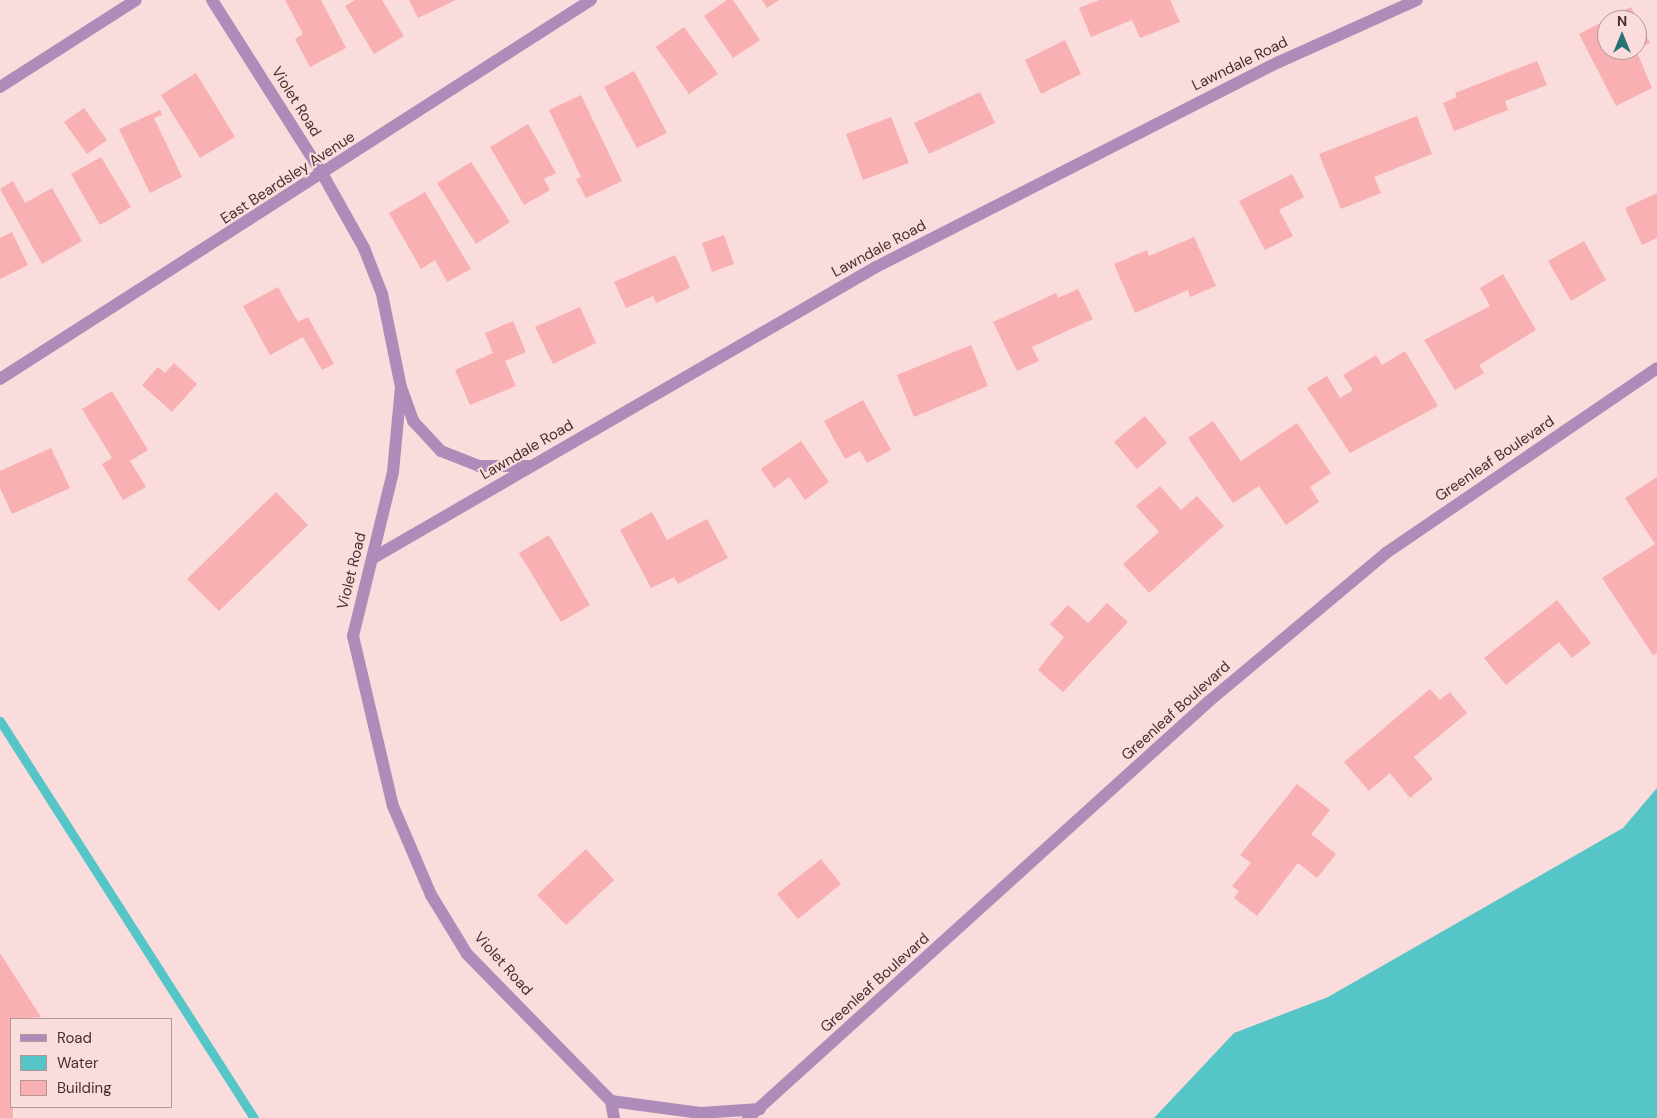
<!DOCTYPE html>
<style>
body{margin:0}
#map{position:relative;width:1657px;height:1118px;overflow:hidden;background:#fadcdc;font-family:"DM Sans",sans-serif}
div>[style]{position:absolute}
.water>*{inset:0;background:#56c5c7}
.stream>*{height:9px;margin:-4.5px;padding:0 4.5px;transform-origin:4.5px;border-radius:4.5px;background:#56c5c7}
.building>*{inset:0;background:#f8b0b2}
.service>*{height:12px;margin:-6px;padding:0 6px;transform-origin:6px;border-radius:6px;background:#ae8cb9}
.minor>*{height:12px;margin:-6px;padding:0 6px;transform-origin:6px;border-radius:6px;background:#ae8cb9}
.tertiary>*{height:12px;margin:-6px;padding:0 6px;transform-origin:6px;border-radius:6px;background:#ae8cb9}
span{translate:-50% -50%;white-space:nowrap;text-align:center;line-height:1.15;-webkit-text-stroke:4px #fadcdc;paint-order:stroke}
.street-label{font-size:15px;color:#4a2e2f}
.legend{position:absolute;left:10px;top:1018px;width:162px;height:90px;box-sizing:border-box;background:#fadcdc;border:1px solid #b49697;margin:0;padding:6px 9px;list-style:none;font-size:15px;color:#4a2e2f}
.legend li{display:flex;align-items:center;gap:10px;height:25px}
.legend b{width:25px;border:1px solid #b49697}
.north{position:absolute;left:1597px;top:10px;width:50px;height:50px;box-sizing:border-box;background:#fadcdc;border:1px solid #b49697;border-radius:50%;rotate:0deg;font-size:14px;font-weight:700;line-height:20px;text-align:center;color:#4a2e2f}
.north::after{content:'';display:block;margin:auto;width:18px;height:22px;background:#287274;clip-path:polygon(50% 0,100% 100%,50% 72%,0 100%)}
</style>
<div id="map">
<div class="water">
<div style="clip-path:polygon(1657px 788px,1657px 1118px,1154px 1118px,1234px 1033px,1328px 997px,1623px 828px)"></div>
</div>
<div class="stream">
<div style="left:0;top:721px;width:471px;rotate:57.4deg"></div>
</div>
<div class="building">
<div style="clip-path:polygon(285px 0,321px 0,346px 48px,310px 67px,295px 39px,303px 34px)"></div>
<div style="clip-path:polygon(355px 0,382px 0,404px 36px,374px 54px,345px 6px)"></div>
<div style="clip-path:polygon(409px 0,456px 0,418px 18px)"></div>
<div style="clip-path:polygon(727px 0,733px 0,760px 40px,733px 58px,704px 16px)"></div>
<div style="clip-path:polygon(762px 0,779px 0,767px 8px)"></div>
<div style="clip-path:polygon(1099px 0,1170px 0,1180px 22px,1140px 38px,1132px 20px,1091px 37px,1079px 8px)"></div>
<div style="clip-path:polygon(1631px 7px,1650px 43px,1637px 49px,1637px 20px,1607px 20px,1607px 50px,1636px 50px,1652px 88px,1616px 106px,1579px 34px)"></div>
<div style="clip-path:polygon(684px 27px,718px 74px,689px 94px,656px 47px)"></div>
<div style="clip-path:polygon(1065px 40px,1081px 74px,1041px 94px,1025px 60px)"></div>
<div style="clip-path:polygon(1537px 61px,1547px 85px,1505px 101px,1508px 110px,1454px 131px,1443px 103px,1457px 97px,1455px 93px)"></div>
<div style="clip-path:polygon(634px 71px,667px 133px,637px 148px,604px 87px)"></div>
<div style="clip-path:polygon(196px 73px,235px 137px,200px 158px,161px 95px)"></div>
<div style="clip-path:polygon(980px 92px,995px 123px,929px 154px,914px 123px)"></div>
<div style="clip-path:polygon(581px 95px,622px 181px,586px 198px,576px 179px,581px 177px,549px 110px)"></div>
<div style="clip-path:polygon(84px 108px,107px 140px,87px 154px,64px 122px)"></div>
<div style="clip-path:polygon(160px 110px,162px 115px,154px 118px,182px 177px,150px 193px,119px 129px)"></div>
<div style="clip-path:polygon(1417px 116px,1432px 154px,1374px 177px,1381px 193px,1341px 209px,1319px 154px)"></div>
<div style="clip-path:polygon(891px 117px,909px 163px,863px 180px,846px 134px)"></div>
<div style="clip-path:polygon(528px 124px,556px 173px,544px 179px,550px 190px,524px 205px,490px 147px)"></div>
<div style="clip-path:polygon(101px 157px,131px 207px,100px 225px,71px 174px)"></div>
<div style="clip-path:polygon(471px 162px,510px 222px,476px 244px,437px 183px)"></div>
<div style="clip-path:polygon(1292px 174px,1304px 197px,1279px 210px,1293px 236px,1265px 250px,1239px 201px)"></div>
<div style="clip-path:polygon(13px 181px,25px 203px,52px 188px,82px 241px,42px 264px,0 189px)"></div>
<div style="clip-path:polygon(425px 192px,471px 269px,447px 282px,435px 260px,421px 269px,389px 213px)"></div>
<div style="clip-path:polygon(1657px 193px,1657px 238px,1642px 245px,1625px 208px)"></div>
<div style="clip-path:polygon(12px 232px,28px 265px,0 279px,0 238px)"></div>
<div style="clip-path:polygon(724px 235px,734px 264px,712px 272px,702px 243px)"></div>
<div style="clip-path:polygon(1194px 237px,1216px 286px,1190px 297px,1188px 290px,1135px 313px,1114px 264px,1147px 250px,1149px 256px)"></div>
<div style="clip-path:polygon(1584px 241px,1606px 280px,1571px 301px,1548px 261px)"></div>
<div style="clip-path:polygon(675px 255px,690px 288px,656px 303px,653px 296px,626px 308px,614px 282px)"></div>
<div style="clip-path:polygon(1503px 274px,1536px 330px,1479px 365px,1484px 373px,1455px 390px,1424px 340px,1490px 306px,1480px 288px)"></div>
<div style="clip-path:polygon(278px 287px,298px 322px,308px 317px,334px 364px,322px 370px,303px 337px,270px 355px,243px 306px)"></div>
<div style="clip-path:polygon(1078px 289px,1093px 319px,1032px 347px,1039px 361px,1017px 371px,993px 322px,1056px 293px,1058px 298px)"></div>
<div style="clip-path:polygon(580px 307px,596px 343px,553px 364px,535px 327px)"></div>
<div style="clip-path:polygon(513px 321px,526px 352px,505px 361px,516px 386px,470px 405px,455px 370px,493px 353px,485px 333px)"></div>
<div style="clip-path:polygon(971px 345px,988px 386px,914px 417px,897px 375px)"></div>
<div style="clip-path:polygon(1405px 351px,1438px 406px,1350px 453px,1307px 388px,1327px 376px,1340px 398px,1353px 390px,1343px 375px,1376px 355px,1382px 365px)"></div>
<div style="clip-path:polygon(174px 363px,197px 384px,172px 412px,142px 385px,158px 367px,165px 373px)"></div>
<div style="clip-path:polygon(112px 391px,148px 450px,130px 461px,146px 487px,123px 500px,102px 464px,112px 458px,82px 409px)"></div>
<div style="clip-path:polygon(863px 400px,891px 450px,867px 463px,860px 451px,845px 459px,824px 421px)"></div>
<div style="clip-path:polygon(1145px 416px,1167px 443px,1137px 469px,1114px 442px)"></div>
<div style="clip-path:polygon(1213px 421px,1241px 461px,1297px 423px,1331px 473px,1310px 487px,1319px 502px,1286px 525px,1259px 486px,1233px 503px,1188px 438px)"></div>
<div style="clip-path:polygon(801px 441px,829px 482px,805px 500px,789px 477px,774px 488px,761px 469px)"></div>
<div style="clip-path:polygon(51px 448px,70px 488px,12px 514px,0 488px,0 471px)"></div>
<div style="clip-path:polygon(1657px 477px,1657px 653px,1653px 655px,1602px 578px,1655px 544px,1625px 498px)"></div>
<div style="clip-path:polygon(1160px 486px,1181px 510px,1197px 496px,1224px 526px,1149px 593px,1123px 564px,1159px 532px,1136px 506px)"></div>
<div style="clip-path:polygon(276px 492px,308px 525px,219px 611px,187px 579px)"></div>
<div style="clip-path:polygon(652px 512px,667px 540px,707px 519px,728px 558px,678px 584px,674px 577px,651px 588px,620px 530px)"></div>
<div style="clip-path:polygon(549px 535px,590px 605px,561px 622px,519px 553px)"></div>
<div style="clip-path:polygon(1557px 600px,1591px 643px,1572px 658px,1559px 642px,1506px 685px,1484px 658px)"></div>
<div style="clip-path:polygon(1107px 603px,1128px 622px,1063px 692px,1038px 670px,1064px 637px,1050px 624px,1068px 605px,1088px 623px)"></div>
<div style="clip-path:polygon(1430px 689px,1440px 700px,1450px 692px,1467px 713px,1414px 757px,1433px 779px,1410px 798px,1390px 773px,1369px 791px,1344px 762px)"></div>
<div style="clip-path:polygon(1297px 784px,1330px 810px,1311px 834px,1336px 854px,1317px 878px,1298px 863px,1257px 916px,1234px 898px,1239px 891px,1232px 886px,1251px 863px,1240px 855px)"></div>
<div style="clip-path:polygon(586px 849px,614px 880px,566px 925px,537px 895px)"></div>
<div style="clip-path:polygon(821px 859px,841px 884px,798px 919px,777px 894px)"></div>
<div style="clip-path:polygon(0 953px,41px 1017px,11px 1019px,13px 1118px,0 1118px)"></div>
</div>
<div class="service">
<div style="left:0;top:87px;width:161px;rotate:-32.6deg"></div>
</div>
<div class="minor">
<div style="left:212px;top:0;width:207px;rotate:57.6deg"></div>
<div style="left:323px;top:175px;width:84px;rotate:60.7deg"></div>
<div style="left:364px;top:248px;width:49px;rotate:68.6deg"></div>
<div style="left:382px;top:294px;width:95px;rotate:78.5deg"></div>
<div style="left:401px;top:387px;width:85px;rotate:95.4deg"></div>
<div style="left:393px;top:472px;width:169px;rotate:103.7deg"></div>
<div style="left:353px;top:636px;width:175px;rotate:76.8deg"></div>
<div style="left:393px;top:806px;width:97px;rotate:66.9deg"></div>
<div style="left:431px;top:895px;width:69px;rotate:58.6deg"></div>
<div style="left:467px;top:954px;width:206px;rotate:45.6deg"></div>
<div style="left:611px;top:1101px;width:17px;rotate:80deg"></div>
<div style="left:402px;top:390px;width:33px;rotate:70deg"></div>
<div style="left:413px;top:421px;width:41px;rotate:47deg"></div>
<div style="left:441px;top:451px;width:41px;rotate:21.5deg"></div>
<div style="left:479px;top:466px;width:50px"></div>
<div style="left:373px;top:558px;width:581px;rotate:-30.05deg"></div>
<div style="left:876px;top:267px;width:452px;rotate:-27deg"></div>
<div style="left:1279px;top:62px;width:151px;rotate:-24.2deg"></div>
<div style="left:611px;top:1101px;width:90px;rotate:7.7deg"></div>
<div style="left:700px;top:1113px;width:60px;rotate:-3.8deg"></div>
</div>
<div class="tertiary">
<div style="left:0;top:379px;width:702px;rotate:-32.67deg"></div>
<div style="left:748px;top:1118px;width:620px;rotate:-42.12deg"></div>
<div style="left:1208px;top:702px;width:232px;rotate:-39.9deg"></div>
<div style="left:1386px;top:553px;width:328px;rotate:-34.3deg"></div>
</div>
<div class="street-label">
<span style="left:1240px;top:64px;rotate:-26deg">Lawndale Road</span>
<span style="left:296px;top:102px;rotate:58deg">Violet Road</span>
<span style="left:288px;top:178px;rotate:-33deg">East Beardsley Avenue</span>
<span style="left:879px;top:249px;rotate:-28deg">Lawndale Road</span>
<span style="left:527px;top:450px;rotate:-30deg">Lawndale Road</span>
<span style="left:1495px;top:459px;rotate:-34deg">Greenleaf Boulevard</span>
<span style="left:352px;top:571px;rotate:-76deg">Violet Road</span>
<span style="left:1176px;top:711px;rotate:-42deg">Greenleaf Boulevard</span>
<span style="left:503px;top:964px;rotate:48deg">Violet Road</span>
<span style="left:875px;top:983px;rotate:-42deg">Greenleaf Boulevard</span>
</div>
<ul class="legend">
<li><b style="height:6px;background:#ae8cb9"></b>Road</li>
<li><b style="height:14px;background:#56c5c7"></b>Water</li>
<li><b style="height:14px;background:#f8b0b2"></b>Building</li>
</ul>
<div class="north">N</div>
</div>
